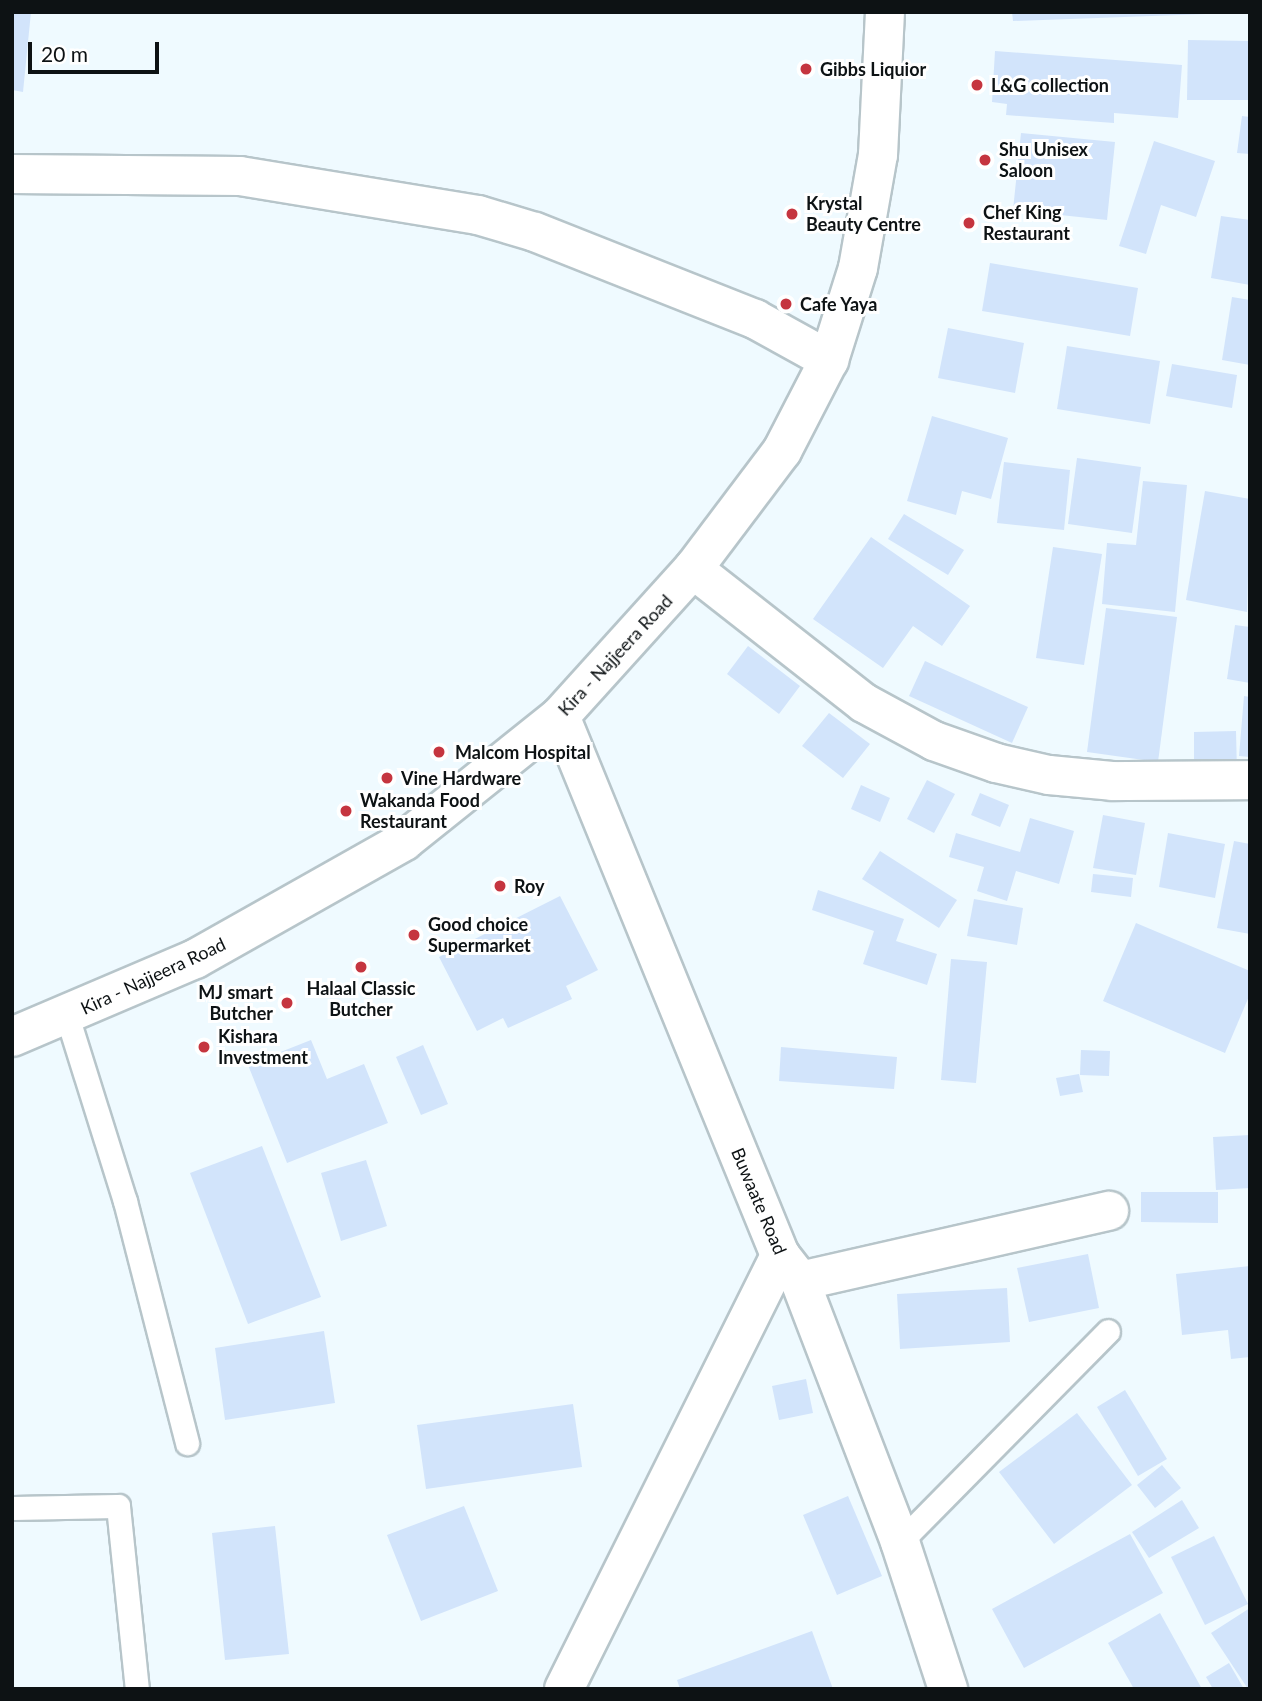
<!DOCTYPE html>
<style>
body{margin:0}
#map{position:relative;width:1262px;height:1701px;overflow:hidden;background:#effaff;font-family:Lato,sans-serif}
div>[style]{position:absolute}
.building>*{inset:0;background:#d2e4fb}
.roads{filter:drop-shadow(2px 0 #b7c5ca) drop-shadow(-2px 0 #b7c5ca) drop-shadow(0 2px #b7c5ca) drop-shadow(0 -2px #b7c5ca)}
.service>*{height:23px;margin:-11.5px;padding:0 11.5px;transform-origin:11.5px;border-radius:11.5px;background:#fff}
.minor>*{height:38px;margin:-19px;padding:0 19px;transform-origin:19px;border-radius:19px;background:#fff}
.tertiary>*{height:38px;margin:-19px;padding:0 19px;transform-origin:19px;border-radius:19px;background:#fff}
.secondary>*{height:38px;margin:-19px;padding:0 19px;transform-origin:19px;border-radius:19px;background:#fff}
.dots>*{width:19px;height:19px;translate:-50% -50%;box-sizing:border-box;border:4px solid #fff;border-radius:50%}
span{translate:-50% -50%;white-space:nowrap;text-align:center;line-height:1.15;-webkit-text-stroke:6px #fff;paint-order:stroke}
.poi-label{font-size:18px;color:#0d1214;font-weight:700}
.left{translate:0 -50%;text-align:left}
.right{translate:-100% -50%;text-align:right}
.street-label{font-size:18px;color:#0d1214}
.frame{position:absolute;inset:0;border:14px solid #0d1214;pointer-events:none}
.scale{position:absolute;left:28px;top:42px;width:131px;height:32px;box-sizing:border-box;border:4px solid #0d1214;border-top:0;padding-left:9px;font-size:21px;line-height:24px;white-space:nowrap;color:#0d1214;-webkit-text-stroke:5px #fff;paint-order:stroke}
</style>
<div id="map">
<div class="building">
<div style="clip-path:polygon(12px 12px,31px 12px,23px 92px,12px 90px)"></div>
<div style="clip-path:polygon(1012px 12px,1206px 12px,1206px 14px,1013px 21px)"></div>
<div style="clip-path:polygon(1188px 40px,1250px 41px,1250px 100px,1187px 100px)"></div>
<div style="clip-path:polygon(995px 51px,1182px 65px,1178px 118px,1114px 113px,1114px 123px,1006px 115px,1007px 104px,992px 102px)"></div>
<div style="clip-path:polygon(1242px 116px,1250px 117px,1250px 154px,1237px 153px)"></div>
<div style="clip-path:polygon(1021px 133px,1115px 142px,1107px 220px,1013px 210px)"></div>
<div style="clip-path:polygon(1154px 141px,1215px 161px,1196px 217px,1161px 205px,1146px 254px,1119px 246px)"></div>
<div style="clip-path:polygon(1221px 216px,1250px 220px,1250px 285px,1211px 278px)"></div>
<div style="clip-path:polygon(990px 263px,1138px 288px,1130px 336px,982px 311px)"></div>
<div style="clip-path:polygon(1232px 297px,1250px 300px,1250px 365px,1222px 360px)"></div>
<div style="clip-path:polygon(948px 328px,1024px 343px,1015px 393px,938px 378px)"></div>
<div style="clip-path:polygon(1067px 346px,1160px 361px,1150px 424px,1057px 409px)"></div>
<div style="clip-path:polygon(1172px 364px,1237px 375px,1232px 408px,1166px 396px)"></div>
<div style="clip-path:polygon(932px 416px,1008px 438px,991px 499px,962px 491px,956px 515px,907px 501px)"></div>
<div style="clip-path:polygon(1077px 458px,1141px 467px,1132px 533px,1068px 524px)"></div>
<div style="clip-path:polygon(1004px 462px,1070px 470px,1064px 530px,997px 523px)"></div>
<div style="clip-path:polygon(1143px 481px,1187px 485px,1175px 612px,1102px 604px,1107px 543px,1136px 545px)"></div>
<div style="clip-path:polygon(1205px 491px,1250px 499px,1247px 612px,1186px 600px)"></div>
<div style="clip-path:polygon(904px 514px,964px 550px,948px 575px,888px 539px)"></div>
<div style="clip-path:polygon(871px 537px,970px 606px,942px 646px,913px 626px,883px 668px,813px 619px)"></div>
<div style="clip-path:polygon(1053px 547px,1102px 554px,1084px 665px,1036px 658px)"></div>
<div style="clip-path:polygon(1106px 608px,1177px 617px,1158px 762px,1087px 752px)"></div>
<div style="clip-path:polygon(1235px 625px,1250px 627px,1250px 683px,1227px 679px)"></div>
<div style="clip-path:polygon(748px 646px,800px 686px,779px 714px,727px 674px)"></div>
<div style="clip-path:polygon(925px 661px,1028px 707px,1012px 743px,909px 696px)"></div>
<div style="clip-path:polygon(1244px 696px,1250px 697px,1250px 757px,1239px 756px)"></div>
<div style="clip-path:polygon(829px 713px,870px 744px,843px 778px,802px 746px)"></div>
<div style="clip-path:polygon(1236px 731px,1237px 772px,1194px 773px,1194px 732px)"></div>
<div style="clip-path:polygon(927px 780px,955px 794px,934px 833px,907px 819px)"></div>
<div style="clip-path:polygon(861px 785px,890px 798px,880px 822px,851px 809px)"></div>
<div style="clip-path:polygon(980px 793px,1009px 805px,1000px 827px,971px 815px)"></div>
<div style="clip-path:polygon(1103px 815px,1145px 823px,1136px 875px,1093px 868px)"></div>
<div style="clip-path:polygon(1030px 818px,1074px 831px,1059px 884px,1016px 871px,1007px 901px,977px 891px,984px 867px,949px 857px,956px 833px,1020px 852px)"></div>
<div style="clip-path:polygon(1168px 833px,1225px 844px,1215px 898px,1159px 887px)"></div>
<div style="clip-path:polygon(1234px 841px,1250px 844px,1250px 934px,1217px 928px)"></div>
<div style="clip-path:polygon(880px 851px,957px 900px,939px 928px,862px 879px)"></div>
<div style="clip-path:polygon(1093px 874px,1133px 878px,1131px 897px,1091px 892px)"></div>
<div style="clip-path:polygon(818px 890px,904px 919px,896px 941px,937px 954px,927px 985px,863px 964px,874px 931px,812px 910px)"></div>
<div style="clip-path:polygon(560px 896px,598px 970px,566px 986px,572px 999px,508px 1028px,503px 1018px,477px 1031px,439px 957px)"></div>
<div style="clip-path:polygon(974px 899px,1023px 908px,1017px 945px,967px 936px)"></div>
<div style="clip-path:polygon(1136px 923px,1250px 971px,1250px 994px,1225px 1053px,1103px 1001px)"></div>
<div style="clip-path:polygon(951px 959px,987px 962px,976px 1083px,941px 1080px)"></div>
<div style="clip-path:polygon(311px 1040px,327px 1079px,364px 1064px,388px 1123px,287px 1163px,248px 1065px)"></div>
<div style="clip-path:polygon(423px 1045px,448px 1104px,421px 1115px,396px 1057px)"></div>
<div style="clip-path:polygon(781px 1047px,897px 1057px,894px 1089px,779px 1081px)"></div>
<div style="clip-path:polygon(1081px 1050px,1110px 1051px,1109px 1076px,1080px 1075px)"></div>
<div style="clip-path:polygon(1079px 1074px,1083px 1092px,1060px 1096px,1056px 1078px)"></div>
<div style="clip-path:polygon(1250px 1135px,1250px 1188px,1216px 1190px,1213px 1137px)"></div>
<div style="clip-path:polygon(262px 1146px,321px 1297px,248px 1324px,190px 1173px)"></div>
<div style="clip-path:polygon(366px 1160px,387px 1226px,341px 1241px,321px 1173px)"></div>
<div style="clip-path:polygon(1141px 1192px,1218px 1192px,1218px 1223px,1141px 1222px)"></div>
<div style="clip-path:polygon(1088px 1254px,1099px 1308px,1029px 1322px,1017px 1268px)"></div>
<div style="clip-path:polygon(1250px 1266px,1250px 1357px,1231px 1359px,1228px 1330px,1182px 1335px,1176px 1274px)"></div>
<div style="clip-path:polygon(1007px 1288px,1010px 1342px,900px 1349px,897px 1294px)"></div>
<div style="clip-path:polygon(324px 1331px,335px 1403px,225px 1420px,215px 1348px)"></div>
<div style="clip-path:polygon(806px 1379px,813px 1413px,779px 1420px,772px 1386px)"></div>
<div style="clip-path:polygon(1125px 1390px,1167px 1459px,1138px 1476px,1097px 1407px)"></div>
<div style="clip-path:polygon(573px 1404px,582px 1467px,426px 1489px,417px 1425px)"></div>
<div style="clip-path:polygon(1077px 1413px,1132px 1485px,1054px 1544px,999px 1472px)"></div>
<div style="clip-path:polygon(1162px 1465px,1181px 1488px,1155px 1508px,1137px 1485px)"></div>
<div style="clip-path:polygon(848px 1496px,882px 1576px,837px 1595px,803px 1515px)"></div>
<div style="clip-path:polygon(1182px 1500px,1199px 1528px,1149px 1558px,1132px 1532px)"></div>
<div style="clip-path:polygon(464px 1506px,498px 1591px,421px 1621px,387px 1535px)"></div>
<div style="clip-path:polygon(275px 1526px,289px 1654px,225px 1660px,212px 1533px)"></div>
<div style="clip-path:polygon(1130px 1534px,1163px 1593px,1024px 1668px,992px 1609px)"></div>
<div style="clip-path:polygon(1214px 1536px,1248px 1604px,1205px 1625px,1171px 1557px)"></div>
<div style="clip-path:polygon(1250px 1608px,1250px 1689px,1248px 1689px,1211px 1633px)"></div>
<div style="clip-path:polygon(1160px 1613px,1202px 1689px,1134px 1689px,1108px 1643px)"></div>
<div style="clip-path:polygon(812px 1631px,833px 1689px,680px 1689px,677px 1680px)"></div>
<div style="clip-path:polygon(1229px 1663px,1244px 1689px,1213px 1689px,1206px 1677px)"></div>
</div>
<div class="roads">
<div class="service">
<div style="left:67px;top:1016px;width:194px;rotate:72.6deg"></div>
<div style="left:125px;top:1201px;width:250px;rotate:75.6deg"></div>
<div style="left:12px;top:1508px;width:106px;rotate:-1.1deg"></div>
<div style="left:118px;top:1506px;width:184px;rotate:84.1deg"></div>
<div style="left:900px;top:1542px;width:296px;rotate:-45.4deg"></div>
</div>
<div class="minor">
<div style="left:12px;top:174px;width:228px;rotate:0.5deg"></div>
<div style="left:240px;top:176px;width:241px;rotate:9.3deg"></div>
<div style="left:478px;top:215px;width:59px;rotate:16.6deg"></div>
<div style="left:535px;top:232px;width:237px;rotate:21.6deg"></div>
<div style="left:755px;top:319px;width:85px;rotate:29deg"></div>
<div style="left:693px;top:569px;width:217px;rotate:38.1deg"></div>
<div style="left:864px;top:703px;width:80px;rotate:28.5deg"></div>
<div style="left:934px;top:741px;width:66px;rotate:19.5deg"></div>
<div style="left:996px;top:763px;width:54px;rotate:12.8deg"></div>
<div style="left:1049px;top:775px;width:63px;rotate:5.4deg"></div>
<div style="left:1112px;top:781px;width:138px;rotate:-0.4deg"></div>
<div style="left:800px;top:1281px;width:317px;rotate:-12.8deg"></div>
<div style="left:564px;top:1689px;width:485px;rotate:-63.5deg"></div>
</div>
<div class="tertiary">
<div style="left:560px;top:716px;width:582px;rotate:67.8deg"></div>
<div style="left:780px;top:1255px;width:33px;rotate:52deg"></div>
<div style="left:800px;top:1281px;width:280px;rotate:69deg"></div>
<div style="left:900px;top:1542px;width:155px;rotate:71.9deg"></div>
</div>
<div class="secondary">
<div style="left:12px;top:1037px;width:199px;rotate:-23.1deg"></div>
<div style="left:195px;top:959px;width:240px;rotate:-29.4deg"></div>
<div style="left:404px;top:841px;width:200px;rotate:-38.7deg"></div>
<div style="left:560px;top:716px;width:198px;rotate:-47.9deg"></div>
<div style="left:693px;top:569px;width:148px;rotate:-53deg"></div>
<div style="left:782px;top:451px;width:102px;rotate:-62.7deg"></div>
<div style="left:829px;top:360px;width:96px;rotate:-72.5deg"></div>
<div style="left:858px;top:268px;width:115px;rotate:-80deg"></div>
<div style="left:878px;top:155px;width:143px;rotate:-87.2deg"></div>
</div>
</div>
<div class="dots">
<div style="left:806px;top:69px;background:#c5353f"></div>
<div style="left:977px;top:85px;background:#c5353f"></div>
<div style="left:985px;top:160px;background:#c5353f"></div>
<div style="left:792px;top:214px;background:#c5353f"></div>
<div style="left:969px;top:223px;background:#c5353f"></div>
<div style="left:786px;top:304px;background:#c5353f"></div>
<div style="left:439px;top:752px;background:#c5353f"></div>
<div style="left:387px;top:778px;background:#c5353f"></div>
<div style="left:346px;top:811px;background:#c5353f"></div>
<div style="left:500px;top:886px;background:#c5353f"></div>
<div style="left:414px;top:935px;background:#c5353f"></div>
<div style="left:361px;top:967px;background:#c5353f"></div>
<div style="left:287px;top:1003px;background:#c5353f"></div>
<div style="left:204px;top:1047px;background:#c5353f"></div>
</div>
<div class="poi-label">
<span class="left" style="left:820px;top:69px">Gibbs Liquior</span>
<span class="left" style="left:991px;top:85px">L&amp;G collection</span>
<span class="left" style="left:999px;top:160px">Shu Unisex<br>Saloon</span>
<span class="left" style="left:806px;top:214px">Krystal<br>Beauty Centre</span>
<span class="left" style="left:983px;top:223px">Chef King<br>Restaurant</span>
<span class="left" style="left:800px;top:304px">Cafe Yaya</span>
<span class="left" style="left:455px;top:752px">Malcom Hospital</span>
<span class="left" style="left:401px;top:778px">Vine Hardware</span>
<span class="left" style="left:360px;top:811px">Wakanda Food<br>Restaurant</span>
<span class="left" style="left:514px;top:886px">Roy</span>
<span class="left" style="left:428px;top:935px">Good choice<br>Supermarket</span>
<span style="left:361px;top:999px">Halaal Classic<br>Butcher</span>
<span class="right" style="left:273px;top:1003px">MJ smart<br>Butcher</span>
<span class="left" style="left:218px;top:1047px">Kishara<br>Investment</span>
</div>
<div class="street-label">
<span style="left:615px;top:655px;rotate:-47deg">Kira - Najjeera Road</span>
<span style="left:153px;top:976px;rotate:-25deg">Kira - Najjeera Road</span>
<span style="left:759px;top:1201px;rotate:67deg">Buwaate Road</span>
</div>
<div class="frame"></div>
<div class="scale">20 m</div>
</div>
